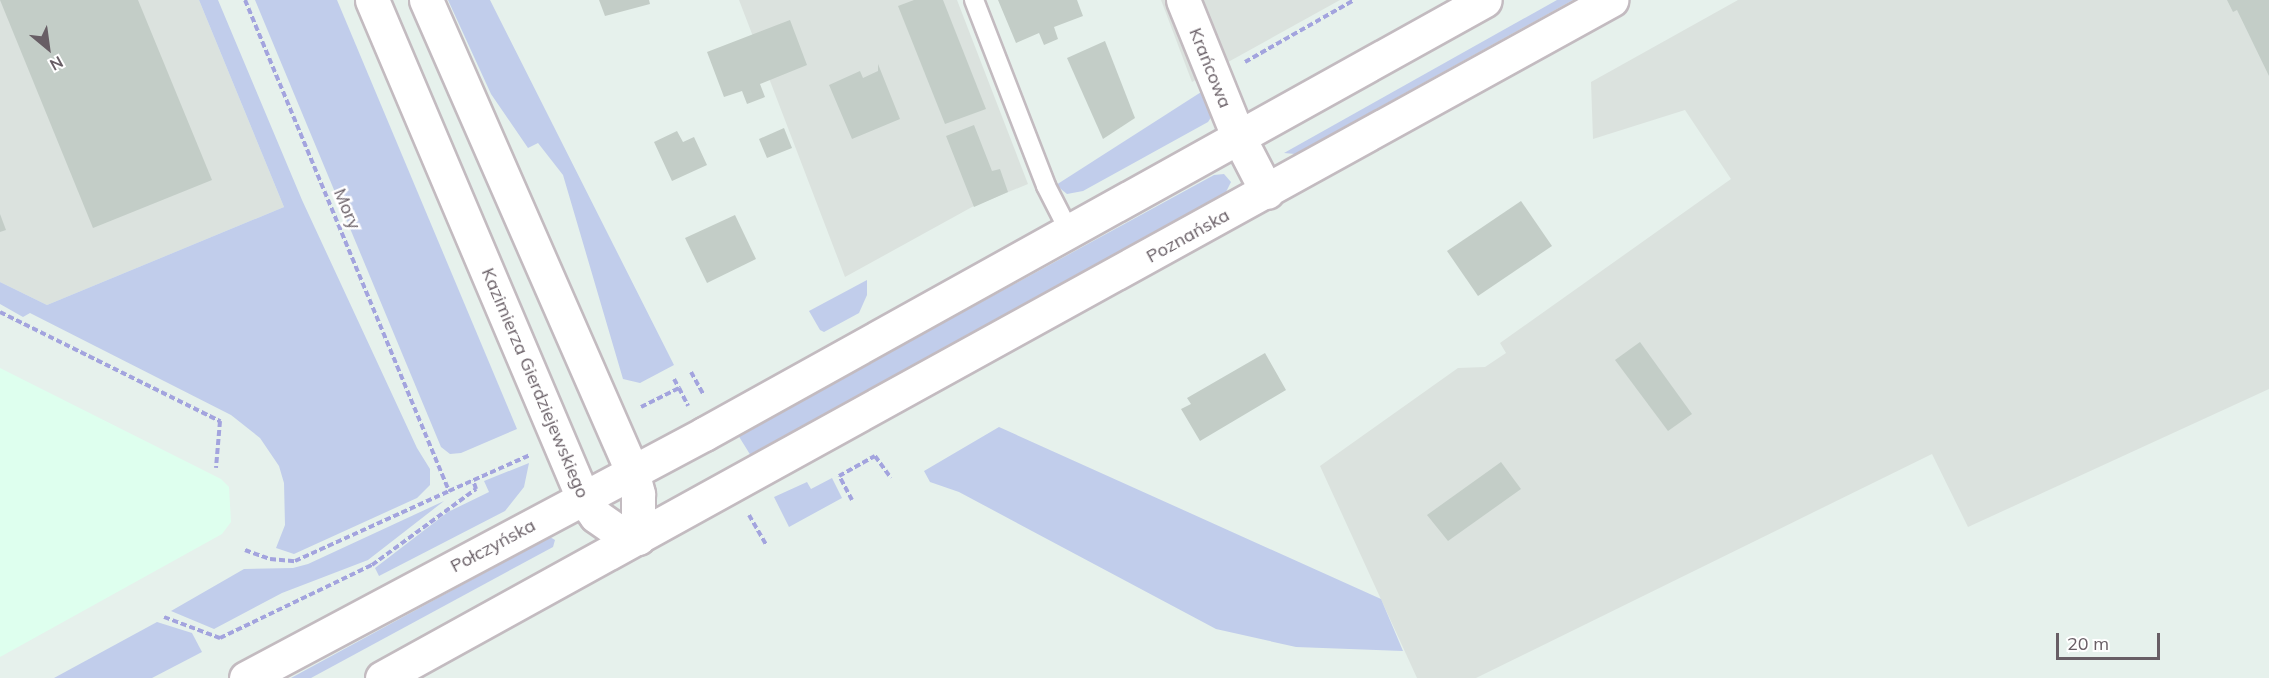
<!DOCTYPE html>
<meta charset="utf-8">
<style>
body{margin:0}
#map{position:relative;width:2269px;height:678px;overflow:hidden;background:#e6f1ec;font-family:Mulish,sans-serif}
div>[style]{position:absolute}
.commercial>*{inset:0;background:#deffee}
.industrial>*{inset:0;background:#dbe2de}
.green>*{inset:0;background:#c1cdeb}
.building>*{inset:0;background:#c3cdc7}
.path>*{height:4px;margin-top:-2px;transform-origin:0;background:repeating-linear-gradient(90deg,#a3a4de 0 6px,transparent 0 9px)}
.roads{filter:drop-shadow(2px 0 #c3bbc0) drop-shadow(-2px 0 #c3bbc0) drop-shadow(0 2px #c3bbc0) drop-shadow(0 -2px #c3bbc0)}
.lane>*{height:18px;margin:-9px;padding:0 9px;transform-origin:9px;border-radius:9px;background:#fff}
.street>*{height:33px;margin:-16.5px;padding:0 16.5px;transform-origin:16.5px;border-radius:16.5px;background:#fff}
.secondary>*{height:33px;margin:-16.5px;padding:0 16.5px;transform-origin:16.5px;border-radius:16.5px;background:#fff}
span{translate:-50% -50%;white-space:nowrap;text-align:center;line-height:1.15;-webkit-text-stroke:5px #fff;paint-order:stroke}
.street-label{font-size:18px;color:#685e65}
.north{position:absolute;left:18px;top:18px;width:60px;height:60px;-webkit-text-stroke:4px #fff;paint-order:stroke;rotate:151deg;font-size:16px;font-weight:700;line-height:24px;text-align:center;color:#685e65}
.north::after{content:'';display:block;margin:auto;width:21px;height:27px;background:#685e65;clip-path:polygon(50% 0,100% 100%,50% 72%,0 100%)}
.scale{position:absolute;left:2056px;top:633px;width:104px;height:27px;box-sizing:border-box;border:3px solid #685e65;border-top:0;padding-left:8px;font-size:18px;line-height:21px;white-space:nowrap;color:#685e65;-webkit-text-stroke:4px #fff;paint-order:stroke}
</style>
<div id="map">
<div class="commercial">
<div style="clip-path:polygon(0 368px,221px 479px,229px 487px,231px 522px,222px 534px,0 657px)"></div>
</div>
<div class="industrial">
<div style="clip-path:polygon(0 0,199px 0,284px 207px,47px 305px,0 282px)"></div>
<div style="clip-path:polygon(739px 0,957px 0,1028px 184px,972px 207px,845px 277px)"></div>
<div style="clip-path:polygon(1161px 0,1340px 0,1192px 82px)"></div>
<div style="clip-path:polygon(1738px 0,2269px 0,2269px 389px,1968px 527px,1932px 454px,1476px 678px,1417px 678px,1320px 466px,1458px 368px,1485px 367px,1506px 353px,1500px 343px,1731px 179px,1685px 110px,1593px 139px,1591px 82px)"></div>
</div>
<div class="green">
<div style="clip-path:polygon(199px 0,218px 0,302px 200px,417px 448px,430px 469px,430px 485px,417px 498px,294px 554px,276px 548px,285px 525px,284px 483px,279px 466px,260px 438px,231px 415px,30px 313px,23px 317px,0 304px,0 282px,47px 305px,284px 207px)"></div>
<div style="clip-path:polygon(255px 0,337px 0,517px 429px,461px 453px,450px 454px,441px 447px)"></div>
<div style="clip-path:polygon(448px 0,490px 0,674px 365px,640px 383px,623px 379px,563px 175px,538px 143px,528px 148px,491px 94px)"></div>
<div style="clip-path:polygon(1557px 0,1573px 0,1295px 154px,1284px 153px)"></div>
<div style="clip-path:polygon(1209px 87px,1214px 113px,1208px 122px,1083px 191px,1067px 194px,1056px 185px)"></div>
<div style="clip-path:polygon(1224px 174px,1231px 182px,1226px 192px,751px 456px,738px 435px,1214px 175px)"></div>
<div style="clip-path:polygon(867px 280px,867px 295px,859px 313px,824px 332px,820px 330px,809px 311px)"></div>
<div style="clip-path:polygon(999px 427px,1381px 599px,1403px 651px,1296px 647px,1216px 629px,959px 492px,930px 482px,924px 471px)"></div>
<div style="clip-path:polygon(529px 463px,524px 487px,505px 511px,379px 576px,375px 568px,448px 512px,489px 492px,484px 481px)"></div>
<div style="clip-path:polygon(832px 478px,842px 498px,789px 527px,774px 497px,807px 482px,811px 489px)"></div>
<div style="clip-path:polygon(444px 501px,368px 560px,282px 593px,214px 629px,171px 611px,244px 569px,293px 568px,308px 564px)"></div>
<div style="clip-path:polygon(550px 537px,555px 540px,553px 547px,311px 678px,291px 678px)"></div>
<div style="clip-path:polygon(157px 622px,192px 633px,202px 652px,152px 678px,54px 678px)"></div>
</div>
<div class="building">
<div style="clip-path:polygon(0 0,138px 0,212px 180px,93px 228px)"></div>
<div style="clip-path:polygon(599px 0,649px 0,650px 4px,605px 16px)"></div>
<div style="clip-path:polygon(914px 0,943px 0,986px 109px,945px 124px,898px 6px)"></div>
<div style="clip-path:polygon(998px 0,1077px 0,1083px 16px,1054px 27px,1058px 39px,1044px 45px,1039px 33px,1016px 43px)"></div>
<div style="clip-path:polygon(2227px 0,2269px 0,2269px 76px,2237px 10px,2233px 12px)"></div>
<div style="clip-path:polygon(790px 20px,807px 65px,760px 84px,765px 97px,747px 104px,742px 91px,724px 97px,707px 52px)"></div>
<div style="clip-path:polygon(1105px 41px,1135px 118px,1103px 139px,1067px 58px)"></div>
<div style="clip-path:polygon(878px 64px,900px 119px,852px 139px,829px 85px,860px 71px,863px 78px,878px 71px)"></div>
<div style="clip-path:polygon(974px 125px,992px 171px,1000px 169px,1008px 192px,974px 207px,946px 136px)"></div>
<div style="clip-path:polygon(784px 128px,792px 148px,767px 158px,759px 139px)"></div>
<div style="clip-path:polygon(677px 131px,683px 142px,694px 137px,707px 165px,672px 181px,654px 142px)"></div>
<div style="clip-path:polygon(1521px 201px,1552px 246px,1478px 296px,1447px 251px)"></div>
<div style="clip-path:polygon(0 214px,6px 230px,0 232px)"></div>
<div style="clip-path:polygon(735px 215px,756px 259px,707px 283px,685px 238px)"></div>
<div style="clip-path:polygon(1640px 342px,1692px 414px,1668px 431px,1615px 360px)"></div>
<div style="clip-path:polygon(1265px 353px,1286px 390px,1200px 441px,1181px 409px,1191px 404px,1187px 398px)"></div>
<div style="clip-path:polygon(1501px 462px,1521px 489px,1448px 541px,1427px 515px)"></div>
</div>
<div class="path">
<div style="left:245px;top:0;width:532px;rotate:67.44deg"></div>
<div style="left:449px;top:491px;width:89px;rotate:-24deg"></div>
<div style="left:1245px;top:62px;width:125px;rotate:-29.6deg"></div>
<div style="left:0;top:312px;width:246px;rotate:26.4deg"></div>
<div style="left:220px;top:421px;width:47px;rotate:94.9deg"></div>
<div style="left:691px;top:372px;width:26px;rotate:61deg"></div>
<div style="left:674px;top:379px;width:10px;rotate:61deg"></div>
<div style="left:641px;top:407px;width:42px;rotate:-26.6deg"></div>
<div style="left:679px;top:388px;width:20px;rotate:63deg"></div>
<div style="left:852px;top:500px;width:27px;rotate:-118deg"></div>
<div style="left:839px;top:476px;width:41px;rotate:-29.1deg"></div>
<div style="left:875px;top:456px;width:27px;rotate:54deg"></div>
<div style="left:749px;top:515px;width:34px;rotate:60deg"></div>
<div style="left:245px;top:550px;width:27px;rotate:20deg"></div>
<div style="left:270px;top:559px;width:25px;rotate:5deg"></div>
<div style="left:295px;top:561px;width:169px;rotate:-24.4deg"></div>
<div style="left:164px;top:617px;width:60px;rotate:20.6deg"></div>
<div style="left:220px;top:638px;width:169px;rotate:-25.7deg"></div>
<div style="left:372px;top:565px;width:129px;rotate:-36.2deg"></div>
<div style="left:476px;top:489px;width:9px;rotate:-108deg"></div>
</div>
<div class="roads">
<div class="lane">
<div style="left:974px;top:0;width:199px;rotate:68.8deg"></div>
<div style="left:1046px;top:186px;width:51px;rotate:62.9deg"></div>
</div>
<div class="street">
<div style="left:1183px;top:0;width:147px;rotate:68deg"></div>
<div style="left:1238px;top:136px;width:63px;rotate:62.6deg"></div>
</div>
<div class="secondary">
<div style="left:372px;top:0;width:541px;rotate:67.04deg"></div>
<div style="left:583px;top:498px;width:22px;rotate:54deg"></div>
<div style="left:596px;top:516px;width:24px;rotate:35deg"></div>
<div style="left:616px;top:530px;width:23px;rotate:20deg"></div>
<div style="left:426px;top:0;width:514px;rotate:66.38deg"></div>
<div style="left:632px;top:471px;width:24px;rotate:75deg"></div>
<div style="left:638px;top:494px;width:44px;rotate:90deg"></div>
<div style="left:246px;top:678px;width:519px;rotate:-28.05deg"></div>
<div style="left:704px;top:434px;width:893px;rotate:-29.06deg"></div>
<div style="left:382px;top:678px;width:1404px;rotate:-28.88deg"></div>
</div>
</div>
<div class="street-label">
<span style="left:1210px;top:68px;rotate:68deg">Krańcowa</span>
<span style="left:347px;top:209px;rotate:67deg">Mory</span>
<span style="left:1188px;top:236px;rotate:-29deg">Poznańska</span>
<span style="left:535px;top:383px;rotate:67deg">Kazimierza Gierdziejewskiego</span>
<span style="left:493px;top:546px;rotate:-28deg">Połczyńska</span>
</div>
<div class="north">N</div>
<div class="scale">20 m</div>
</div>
